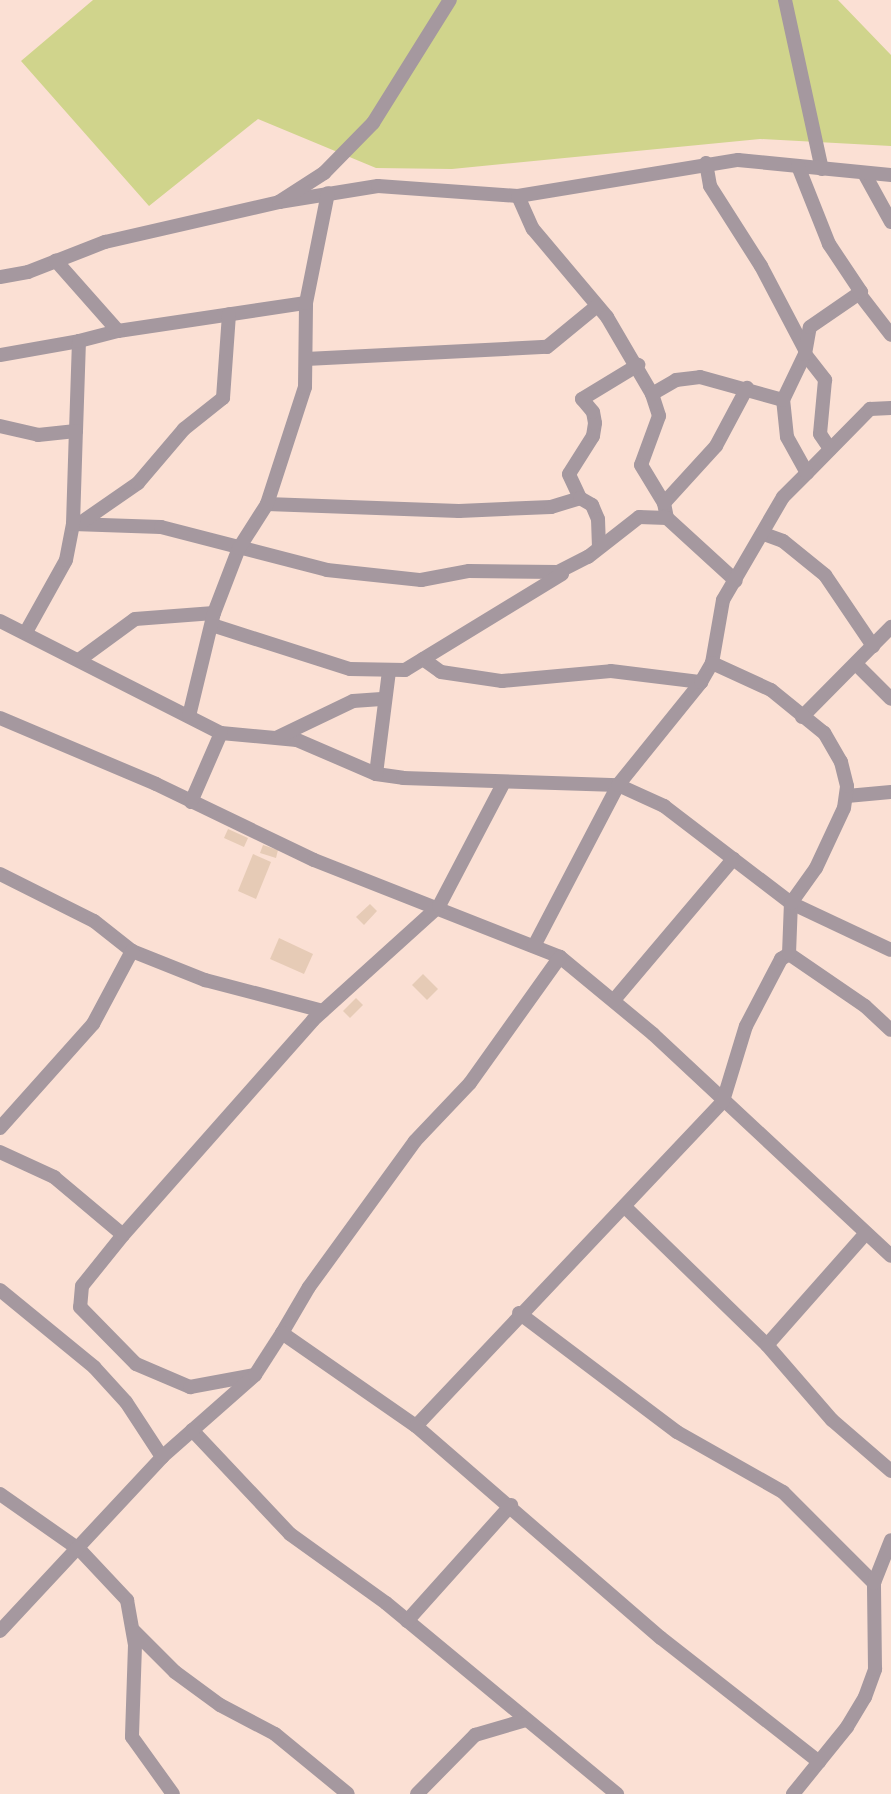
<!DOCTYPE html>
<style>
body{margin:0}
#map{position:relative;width:891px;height:1794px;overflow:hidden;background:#fbe0d4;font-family:"Fira Sans",sans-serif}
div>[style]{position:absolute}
.green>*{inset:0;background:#d0d48c}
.building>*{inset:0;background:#e6cbb6}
.minor>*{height:14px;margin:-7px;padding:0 7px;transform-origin:7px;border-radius:7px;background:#a5989f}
span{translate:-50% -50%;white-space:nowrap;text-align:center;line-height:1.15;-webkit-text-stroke:4.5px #fff;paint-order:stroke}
</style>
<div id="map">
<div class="green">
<div style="clip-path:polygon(93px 0,838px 0,891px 55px,891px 146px,760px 139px,452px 169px,376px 168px,258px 119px,149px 206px,21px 61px)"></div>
</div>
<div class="building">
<div style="clip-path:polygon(228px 829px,248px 838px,244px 847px,224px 838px)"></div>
<div style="clip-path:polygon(263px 845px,278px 850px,276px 858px,260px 853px)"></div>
<div style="clip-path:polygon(253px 854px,271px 862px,256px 899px,238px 891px)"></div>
<div style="clip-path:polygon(370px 904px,377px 911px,364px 925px,356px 917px)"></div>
<div style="clip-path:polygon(279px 938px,313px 954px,304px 974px,270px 959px)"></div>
<div style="clip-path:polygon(423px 974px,438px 989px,427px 1000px,412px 985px)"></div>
<div style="clip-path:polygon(356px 998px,363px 1005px,350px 1018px,343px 1011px)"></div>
</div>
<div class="minor">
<div style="left:785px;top:0;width:173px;rotate:77.7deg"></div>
<div style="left:706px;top:163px;width:23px;rotate:80deg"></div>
<div style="left:710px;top:186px;width:95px;rotate:57.5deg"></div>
<div style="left:761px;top:266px;width:93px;rotate:62.3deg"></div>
<div style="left:864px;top:173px;width:56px;rotate:61.1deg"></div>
<div style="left:518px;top:196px;width:36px;rotate:66deg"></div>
<div style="left:533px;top:229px;width:115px;rotate:49.9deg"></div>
<div style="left:607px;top:317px;width:89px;rotate:59.7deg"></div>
<div style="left:652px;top:394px;width:23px;rotate:72deg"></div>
<div style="left:659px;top:416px;width:52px;rotate:110.2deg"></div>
<div style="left:641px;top:465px;width:44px;rotate:58.8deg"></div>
<div style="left:664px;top:503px;width:15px;rotate:79deg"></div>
<div style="left:667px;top:518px;width:93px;rotate:42.4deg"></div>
<div style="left:279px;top:202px;width:100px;rotate:-9.2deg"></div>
<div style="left:378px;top:186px;width:140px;rotate:4.1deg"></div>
<div style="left:518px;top:196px;width:223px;rotate:-9.3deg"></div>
<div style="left:738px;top:160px;width:154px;rotate:5.6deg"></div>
<div style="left:0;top:277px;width:28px;rotate:-10deg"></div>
<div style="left:28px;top:272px;width:83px;rotate:-21.3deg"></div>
<div style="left:105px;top:242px;width:179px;rotate:-12.9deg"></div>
<div style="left:279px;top:202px;width:54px;rotate:-32.8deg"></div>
<div style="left:324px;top:173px;width:70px;rotate:-45.6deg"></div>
<div style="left:373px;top:123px;width:145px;rotate:-58deg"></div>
<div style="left:861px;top:296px;width:49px;rotate:52.4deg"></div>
<div style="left:118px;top:331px;width:190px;rotate:-8.5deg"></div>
<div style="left:805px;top:354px;width:33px;rotate:52deg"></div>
<div style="left:825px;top:380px;width:54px;rotate:95.3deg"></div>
<div style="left:820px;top:434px;width:18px;rotate:56deg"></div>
<div style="left:0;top:355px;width:80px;rotate:-10deg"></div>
<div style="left:306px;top:359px;width:241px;rotate:-2.9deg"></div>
<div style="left:547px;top:347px;width:65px;rotate:-39.4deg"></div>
<div style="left:652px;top:394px;width:28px;rotate:-30deg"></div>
<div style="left:676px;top:380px;width:24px;rotate:-7deg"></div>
<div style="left:700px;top:377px;width:86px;rotate:15.5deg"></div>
<div style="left:0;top:426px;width:39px;rotate:13deg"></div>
<div style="left:38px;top:435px;width:38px;rotate:-6deg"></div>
<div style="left:76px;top:431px;width:90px;rotate:-88.1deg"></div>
<div style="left:79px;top:341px;width:40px;rotate:-14.4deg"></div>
<div style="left:118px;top:331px;width:94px;rotate:-131.5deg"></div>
<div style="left:807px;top:473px;width:90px;rotate:-45.5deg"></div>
<div style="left:870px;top:409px;width:21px;rotate:-3deg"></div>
<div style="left:580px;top:498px;width:26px;rotate:-115deg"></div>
<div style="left:569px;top:474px;width:45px;rotate:-57.7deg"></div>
<div style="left:593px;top:436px;width:13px;rotate:-81deg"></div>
<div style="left:595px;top:423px;width:11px;rotate:-100deg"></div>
<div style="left:593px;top:412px;width:17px;rotate:-130deg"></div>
<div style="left:582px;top:399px;width:66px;rotate:-31.3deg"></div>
<div style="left:664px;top:503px;width:77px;rotate:-47.6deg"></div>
<div style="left:716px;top:446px;width:66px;rotate:-61.9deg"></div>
<div style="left:267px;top:504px;width:192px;rotate:2.1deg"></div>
<div style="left:459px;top:511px;width:92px;rotate:-2.5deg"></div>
<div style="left:551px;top:507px;width:30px;rotate:-17deg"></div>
<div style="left:580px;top:498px;width:14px;rotate:30deg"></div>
<div style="left:592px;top:505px;width:15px;rotate:67deg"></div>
<div style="left:598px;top:519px;width:28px;rotate:88deg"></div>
<div style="left:73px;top:524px;width:88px;rotate:2deg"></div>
<div style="left:161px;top:527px;width:171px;rotate:14.5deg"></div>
<div style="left:327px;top:570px;width:95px;rotate:6.1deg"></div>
<div style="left:421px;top:580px;width:49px;rotate:-10.6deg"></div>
<div style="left:469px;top:571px;width:89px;rotate:0.6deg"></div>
<div style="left:558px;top:572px;width:34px;rotate:-27deg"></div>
<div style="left:588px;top:557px;width:65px;rotate:-38.1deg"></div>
<div style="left:639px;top:517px;width:28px;rotate:2deg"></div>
<div style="left:79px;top:524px;width:72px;rotate:-34.8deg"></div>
<div style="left:138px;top:483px;width:71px;rotate:-49.6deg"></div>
<div style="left:184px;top:429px;width:50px;rotate:-38.5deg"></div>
<div style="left:223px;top:398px;width:84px;rotate:-85.9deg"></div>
<div style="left:764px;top:534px;width:20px;rotate:20deg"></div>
<div style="left:783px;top:541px;width:54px;rotate:39deg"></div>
<div style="left:825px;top:575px;width:86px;rotate:55.9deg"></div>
<div style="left:0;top:621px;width:248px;rotate:26.9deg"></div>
<div style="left:221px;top:733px;width:76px;rotate:5.3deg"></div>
<div style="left:297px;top:740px;width:86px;rotate:23.3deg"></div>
<div style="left:376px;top:774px;width:27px;rotate:8deg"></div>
<div style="left:403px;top:778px;width:215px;rotate:1.9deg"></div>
<div style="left:618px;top:785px;width:51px;rotate:24.5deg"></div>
<div style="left:664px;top:806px;width:160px;rotate:37.4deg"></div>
<div style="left:791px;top:903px;width:110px;rotate:25.2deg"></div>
<div style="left:212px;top:625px;width:145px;rotate:17.7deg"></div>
<div style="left:350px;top:669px;width:55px;rotate:1deg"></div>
<div style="left:405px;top:670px;width:184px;rotate:-31.4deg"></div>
<div style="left:26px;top:632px;width:82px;rotate:-60.9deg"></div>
<div style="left:66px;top:560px;width:37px;rotate:-79deg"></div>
<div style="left:73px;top:524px;width:93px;rotate:-88.2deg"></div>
<div style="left:423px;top:659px;width:22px;rotate:36deg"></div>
<div style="left:441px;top:672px;width:62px;rotate:8.4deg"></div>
<div style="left:502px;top:681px;width:109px;rotate:-5.2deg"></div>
<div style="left:611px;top:671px;width:91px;rotate:7deg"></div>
<div style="left:79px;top:660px;width:69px;rotate:-36.2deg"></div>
<div style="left:135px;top:619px;width:79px;rotate:-4.3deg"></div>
<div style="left:856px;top:664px;width:49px;rotate:45deg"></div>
<div style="left:189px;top:716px;width:106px;rotate:-76.4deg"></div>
<div style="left:214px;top:613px;width:70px;rotate:-69deg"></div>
<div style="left:239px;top:548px;width:52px;rotate:-57.5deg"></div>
<div style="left:267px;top:504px;width:123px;rotate:-72deg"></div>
<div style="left:305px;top:387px;width:84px;rotate:-89.3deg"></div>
<div style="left:306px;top:303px;width:112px;rotate:-78.7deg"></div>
<div style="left:802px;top:717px;width:127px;rotate:-45.3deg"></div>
<div style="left:0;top:718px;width:169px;rotate:22.9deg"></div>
<div style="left:156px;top:784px;width:175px;rotate:25.7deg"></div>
<div style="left:314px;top:860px;width:264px;rotate:21.5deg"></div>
<div style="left:560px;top:957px;width:121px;rotate:39.6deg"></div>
<div style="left:653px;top:1034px;width:325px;rotate:43deg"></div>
<div style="left:278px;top:737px;width:83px;rotate:-25.6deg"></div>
<div style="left:353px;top:701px;width:32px;rotate:-4deg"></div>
<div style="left:376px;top:774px;width:104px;rotate:-82.8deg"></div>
<div style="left:847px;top:796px;width:44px;rotate:-5.2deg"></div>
<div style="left:191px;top:802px;width:75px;rotate:-66.5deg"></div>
<div style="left:0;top:874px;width:105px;rotate:26.6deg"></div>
<div style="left:94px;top:921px;width:48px;rotate:38.3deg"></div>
<div style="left:132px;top:951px;width:79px;rotate:21.7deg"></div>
<div style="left:205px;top:980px;width:122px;rotate:14.7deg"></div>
<div style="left:534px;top:946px;width:182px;rotate:-62.4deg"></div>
<div style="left:618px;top:785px;width:132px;rotate:-51.1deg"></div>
<div style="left:701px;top:682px;width:22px;rotate:-60deg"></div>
<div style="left:712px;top:663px;width:64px;rotate:-80.1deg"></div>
<div style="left:723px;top:600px;width:119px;rotate:-59.8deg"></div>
<div style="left:783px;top:497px;width:34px;rotate:-45deg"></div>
<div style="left:807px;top:473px;width:41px;rotate:-119.1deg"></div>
<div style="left:787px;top:437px;width:37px;rotate:-96deg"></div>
<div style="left:783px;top:400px;width:51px;rotate:-64.4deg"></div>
<div style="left:805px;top:354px;width:27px;rotate:-80deg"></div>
<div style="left:810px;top:327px;width:62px;rotate:-34.5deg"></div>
<div style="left:861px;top:292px;width:58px;rotate:-123.7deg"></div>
<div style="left:829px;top:244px;width:84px;rotate:-111.7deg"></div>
<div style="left:789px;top:954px;width:92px;rotate:34.4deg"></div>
<div style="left:865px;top:1006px;width:35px;rotate:43deg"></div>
<div style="left:614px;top:1000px;width:185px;rotate:-49.8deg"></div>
<div style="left:0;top:1128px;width:140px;rotate:-48.2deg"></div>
<div style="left:93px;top:1024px;width:83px;rotate:-61.9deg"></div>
<div style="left:0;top:1152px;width:60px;rotate:24.8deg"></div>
<div style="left:54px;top:1177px;width:90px;rotate:40deg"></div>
<div style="left:123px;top:1235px;width:65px;rotate:128.8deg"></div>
<div style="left:82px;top:1286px;width:21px;rotate:95deg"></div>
<div style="left:80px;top:1307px;width:80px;rotate:45.5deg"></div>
<div style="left:136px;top:1364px;width:59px;rotate:23.1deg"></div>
<div style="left:190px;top:1387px;width:66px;rotate:-10.5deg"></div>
<div style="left:625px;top:1207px;width:198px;rotate:44.2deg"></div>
<div style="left:767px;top:1345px;width:149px;rotate:-48.5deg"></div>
<div style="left:123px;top:1235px;width:287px;rotate:-48.5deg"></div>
<div style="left:313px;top:1020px;width:170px;rotate:-42.1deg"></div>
<div style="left:439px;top:906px;width:140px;rotate:-62.3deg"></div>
<div style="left:0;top:1290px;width:122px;rotate:39.3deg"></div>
<div style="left:94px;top:1367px;width:47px;rotate:47.6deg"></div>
<div style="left:126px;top:1402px;width:66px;rotate:56.8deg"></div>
<div style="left:519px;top:1313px;width:198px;rotate:37deg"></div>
<div style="left:677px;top:1432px;width:122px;rotate:29.5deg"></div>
<div style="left:783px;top:1492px;width:129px;rotate:45deg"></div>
<div style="left:282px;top:1333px;width:53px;rotate:-59.6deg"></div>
<div style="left:309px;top:1287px;width:180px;rotate:-54deg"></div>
<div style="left:415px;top:1141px;width:80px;rotate:-46.5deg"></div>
<div style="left:470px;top:1083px;width:155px;rotate:-54.5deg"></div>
<div style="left:767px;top:1345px;width:99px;rotate:49.1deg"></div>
<div style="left:832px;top:1420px;width:78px;rotate:40.8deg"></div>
<div style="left:416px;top:1426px;width:447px;rotate:-46.6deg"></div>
<div style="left:723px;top:1101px;width:78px;rotate:-73deg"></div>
<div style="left:746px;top:1026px;width:76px;rotate:-62.4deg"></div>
<div style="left:781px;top:959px;width:9px;rotate:-32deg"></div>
<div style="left:789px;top:954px;width:51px;rotate:-87.8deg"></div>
<div style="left:791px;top:903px;width:43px;rotate:-54.5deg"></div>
<div style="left:816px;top:868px;width:66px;rotate:-65deg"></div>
<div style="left:844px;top:808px;width:22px;rotate:-82deg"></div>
<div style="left:847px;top:786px;width:25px;rotate:-104deg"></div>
<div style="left:841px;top:762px;width:34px;rotate:-120deg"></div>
<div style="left:824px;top:733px;width:68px;rotate:-140.9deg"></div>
<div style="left:771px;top:690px;width:65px;rotate:-155.4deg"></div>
<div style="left:192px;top:1430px;width:143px;rotate:46.7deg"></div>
<div style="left:290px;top:1534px;width:118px;rotate:35.7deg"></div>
<div style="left:386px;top:1603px;width:300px;rotate:39.6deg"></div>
<div style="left:0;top:1494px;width:98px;rotate:35deg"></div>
<div style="left:80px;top:1550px;width:69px;rotate:46.8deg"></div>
<div style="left:127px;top:1600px;width:46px;rotate:79.9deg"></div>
<div style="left:135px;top:1645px;width:92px;rotate:91.9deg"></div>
<div style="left:132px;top:1737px;width:70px;rotate:54.3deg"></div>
<div style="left:407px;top:1621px;width:156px;rotate:-48.1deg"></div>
<div style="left:0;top:1631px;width:238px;rotate:-47deg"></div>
<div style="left:162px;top:1457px;width:124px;rotate:-41.4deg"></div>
<div style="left:255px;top:1375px;width:50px;rotate:-57.3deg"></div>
<div style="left:282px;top:1333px;width:163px;rotate:34.8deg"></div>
<div style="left:416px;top:1426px;width:324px;rotate:40.9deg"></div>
<div style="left:661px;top:1638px;width:201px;rotate:38.1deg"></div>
<div style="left:134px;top:1631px;width:58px;rotate:45deg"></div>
<div style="left:175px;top:1672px;width:56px;rotate:36.3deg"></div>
<div style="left:220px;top:1705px;width:62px;rotate:27.8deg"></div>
<div style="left:275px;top:1734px;width:94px;rotate:39.4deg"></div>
<div style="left:417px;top:1794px;width:83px;rotate:-45.5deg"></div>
<div style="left:475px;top:1735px;width:53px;rotate:-16.4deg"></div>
<div style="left:793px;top:1794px;width:86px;rotate:-51.1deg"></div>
<div style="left:847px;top:1727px;width:35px;rotate:-59deg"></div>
<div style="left:865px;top:1697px;width:30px;rotate:-70deg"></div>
<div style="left:875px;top:1669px;width:86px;rotate:-90.7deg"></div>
<div style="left:874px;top:1583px;width:46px;rotate:-68.4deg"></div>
</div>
</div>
